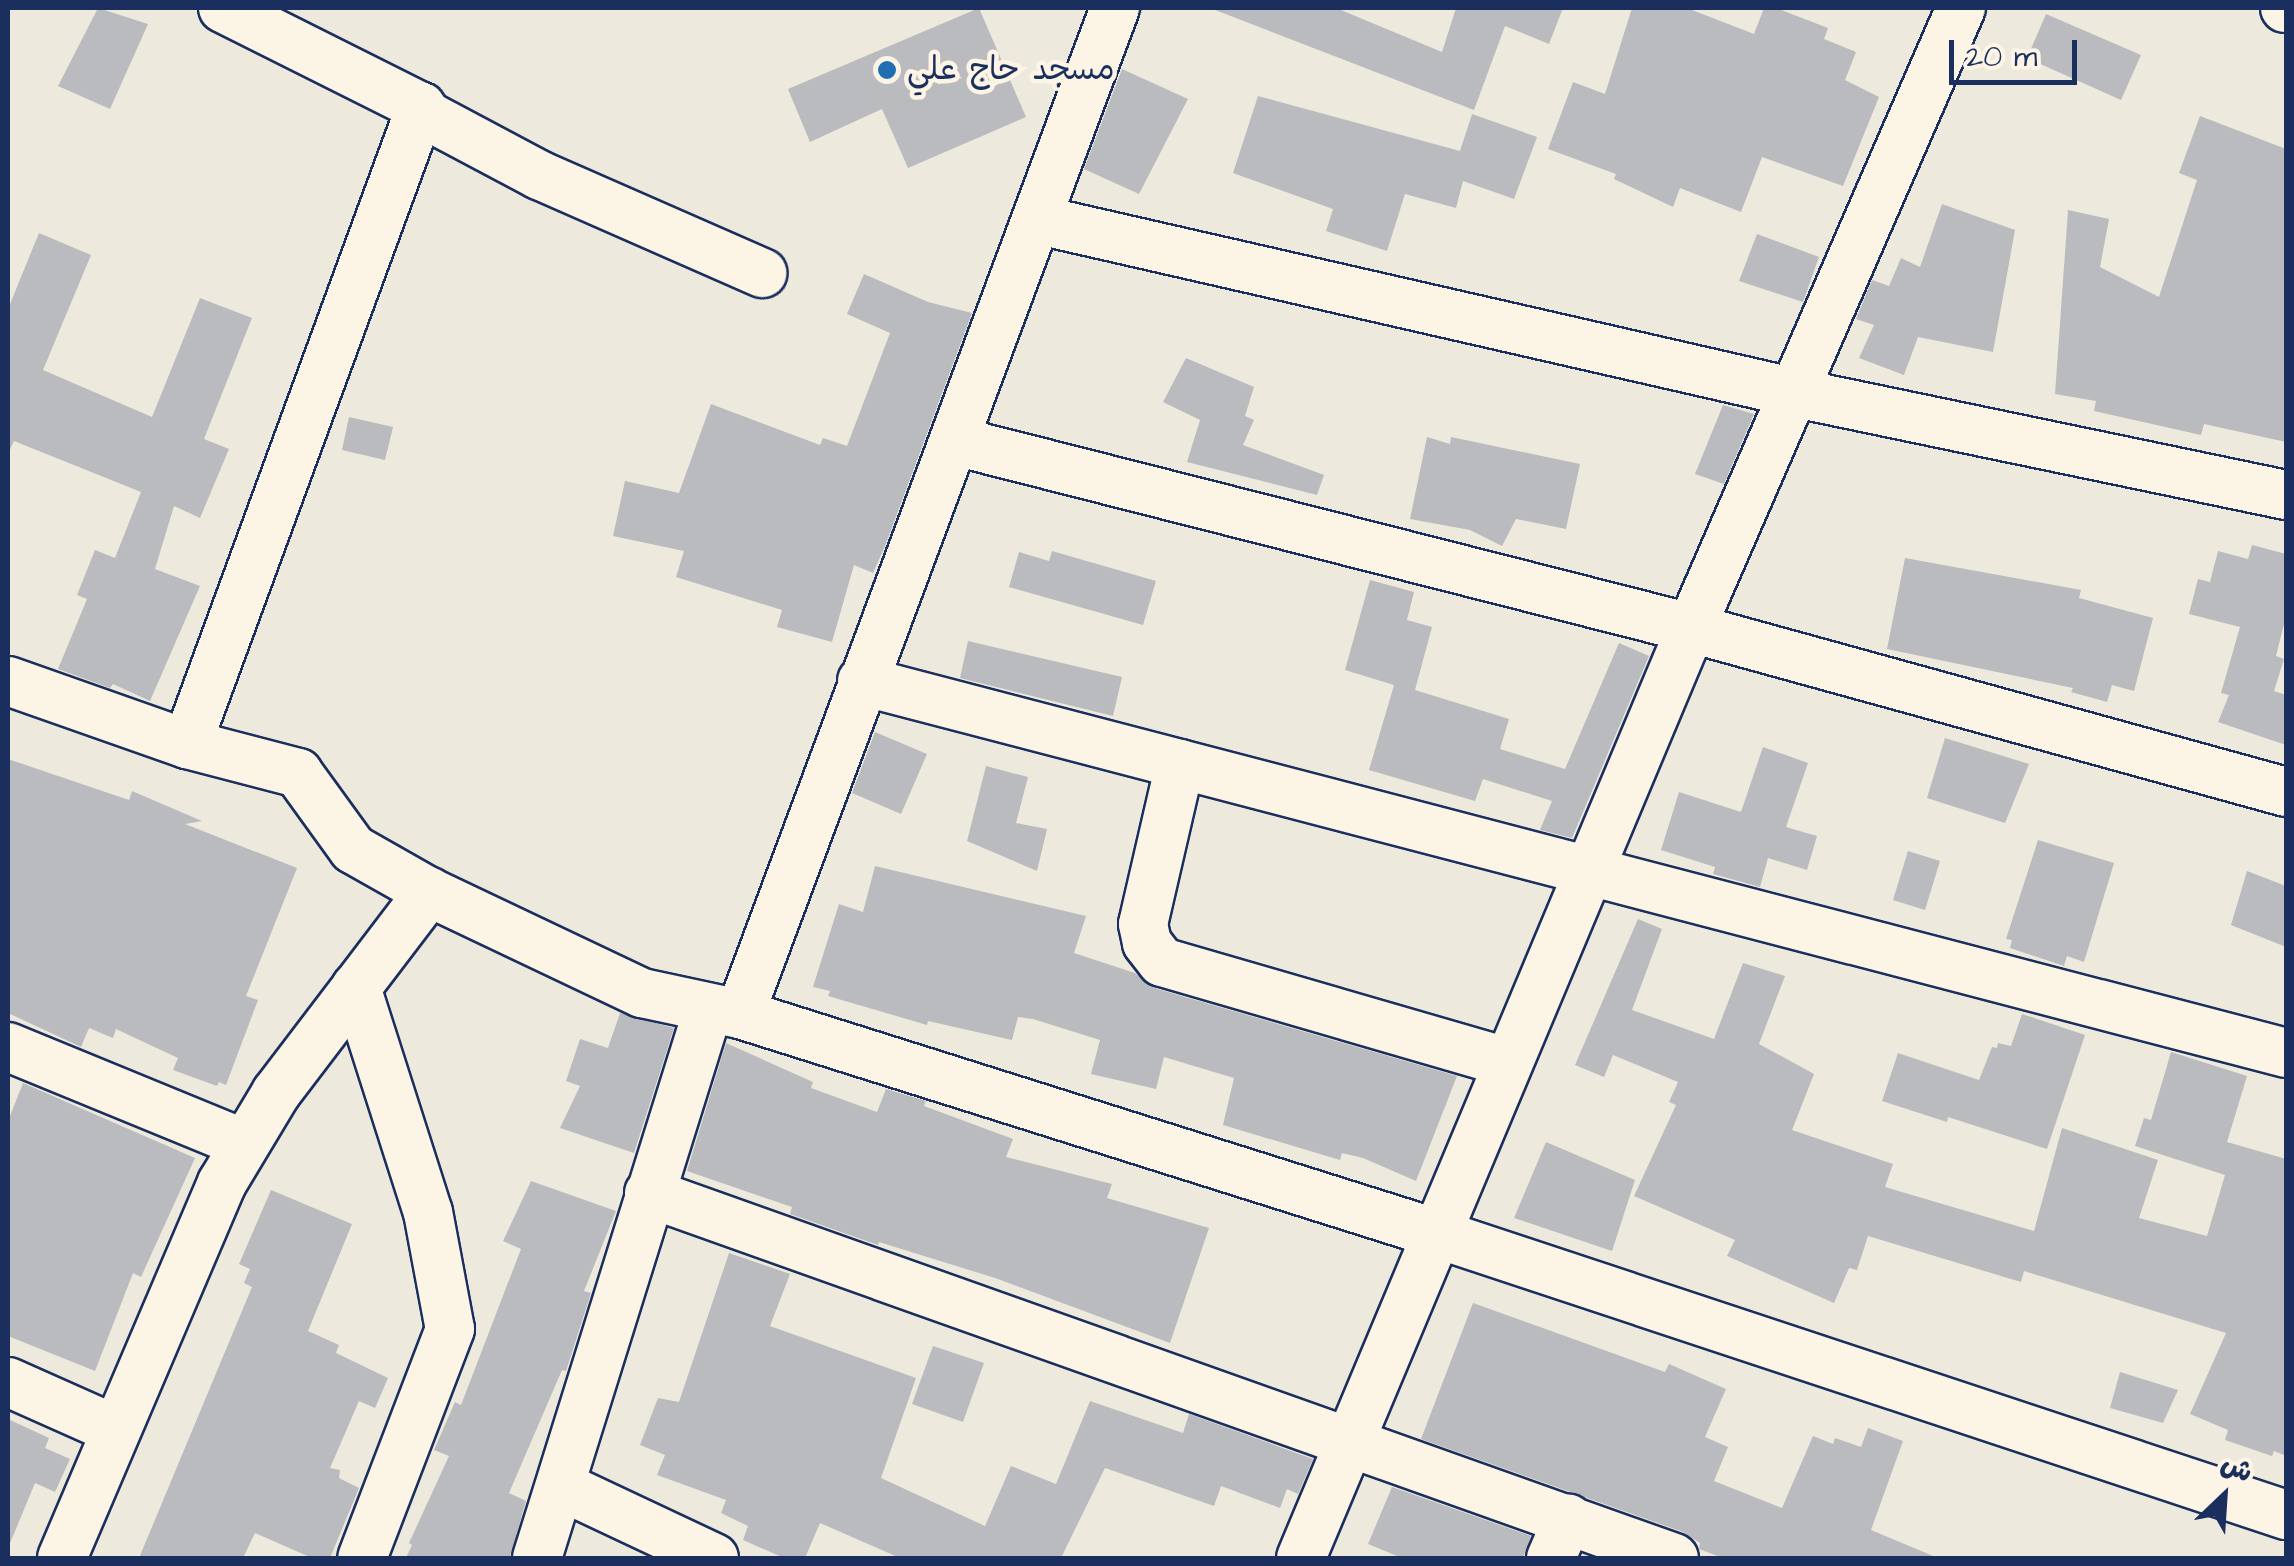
<!DOCTYPE html>
<meta charset="utf-8">
<style>
body{margin:0}
#map{position:relative;width:2294px;height:1566px;overflow:hidden;background:#eee9dd;font-family:"Architects Daughter","Playpen Sans Arabic",sans-serif}
div>[style]{position:absolute}
.building>*{inset:0;background:#babbbe}
.roads{filter:drop-shadow(2px 0 #1b2f5e) drop-shadow(-2px 0 #1b2f5e) drop-shadow(0 2px #1b2f5e) drop-shadow(0 -2px #1b2f5e)}
.minor>*{height:48px;margin:-24px;padding:0 24px;transform-origin:24px;border-radius:24px;background:#fcf5e5}
.dots>*{width:28px;height:28px;translate:-50% -50%;box-sizing:border-box;border:5px solid #fcf5e5;border-radius:50%}
span{translate:-50% -50%;white-space:nowrap;text-align:center;line-height:1.15;-webkit-text-stroke:9px #fcf5e5;paint-order:stroke}
.poi-label{font-size:32px;color:#1b2f5e}
.left{translate:0 -50%;text-align:left}
.frame{position:absolute;inset:0;border:10px solid #1b2f5e;pointer-events:none}
.north{position:absolute;left:2174px;top:1446px;width:100px;height:100px;-webkit-text-stroke:8px #fcf5e5;paint-order:stroke;rotate:25deg;font-size:28px;font-weight:700;line-height:40px;text-align:center;color:#1b2f5e}
.north::after{content:'';display:block;margin:auto;width:35px;height:45px;background:#1b2f5e;clip-path:polygon(50% 0,100% 100%,50% 72%,0 100%)}
.scale{position:absolute;left:1949px;top:40px;width:128px;height:45px;box-sizing:border-box;border:5px solid #1b2f5e;border-top:0;padding-left:12px;font-size:30px;line-height:35px;white-space:nowrap;color:#1b2f5e;-webkit-text-stroke:8px #fcf5e5;paint-order:stroke}
</style>
<div id="map">
<div class="building">
<div style="clip-path:polygon(98px 8px,148px 24px,110px 109px,58px 86px)"></div>
<div style="clip-path:polygon(979px 8px,1026px 117px,908px 168px,882px 109px,810px 142px,788px 89px)"></div>
<div style="clip-path:polygon(1210px 8px,1336px 8px,1442px 52px,1456px 8px,1563px 8px,1549px 44px,1505px 26px,1474px 110px)"></div>
<div style="clip-path:polygon(1632px 8px,1687px 8px,1754px 34px,1764px 8px,1776px 8px,1828px 28px,1824px 39px,1856px 52px,1845px 80px,1879px 97px,1843px 186px,1762px 157px,1741px 212px,1680px 188px,1673px 207px,1614px 179px,1616px 174px,1548px 149px,1573px 82px,1605px 94px)"></div>
<div style="clip-path:polygon(2046px 14px,2141px 55px,2121px 100px,2027px 58px)"></div>
<div style="clip-path:polygon(1122px 69px,1188px 99px,1139px 194px,1084px 169px)"></div>
<div style="clip-path:polygon(1258px 96px,1460px 151px,1472px 114px,1537px 137px,1514px 199px,1463px 181px,1456px 208px,1405px 194px,1387px 251px,1326px 231px,1333px 209px,1233px 173px)"></div>
<div style="clip-path:polygon(2200px 116px,2286px 149px,2286px 442px,2204px 424px,2201px 435px,2094px 411px,2096px 401px,2055px 394px,2068px 210px,2109px 219px,2100px 267px,2159px 297px,2197px 180px,2179px 173px)"></div>
<div style="clip-path:polygon(1942px 204px,2015px 230px,1993px 352px,1918px 337px,1904px 375px,1859px 358px,1874px 325px,1856px 319px,1872px 280px,1889px 286px,1901px 258px,1920px 267px)"></div>
<div style="clip-path:polygon(39px 233px,91px 255px,43px 370px,152px 417px,200px 298px,252px 318px,204px 439px,229px 449px,200px 518px,174px 506px,155px 569px,200px 586px,150px 701px,113px 684px,110px 688px,58px 669px,87px 599px,77px 595px,95px 550px,115px 558px,141px 492px,14px 441px,8px 454px,8px 309px)"></div>
<div style="clip-path:polygon(1757px 234px,1819px 257px,1803px 302px,1739px 281px)"></div>
<div style="clip-path:polygon(864px 274px,928px 302px,972px 313px,885px 546px,873px 573px,854px 565px,832px 642px,777px 627px,782px 610px,676px 577px,684px 551px,613px 536px,625px 481px,679px 493px,711px 404px,820px 445px,823px 438px,847px 446px,890px 333px,847px 314px)"></div>
<div style="clip-path:polygon(1186px 358px,1254px 387px,1245px 416px,1254px 420px,1243px 445px,1324px 475px,1317px 495px,1187px 462px,1200px 420px,1163px 402px)"></div>
<div style="clip-path:polygon(1723px 405px,1754px 414px,1724px 484px,1695px 474px)"></div>
<div style="clip-path:polygon(349px 417px,393px 427px,385px 460px,342px 450px)"></div>
<div style="clip-path:polygon(1427px 437px,1450px 444px,1451px 437px,1580px 464px,1566px 529px,1516px 519px,1502px 546px,1470px 530px,1410px 519px)"></div>
<div style="clip-path:polygon(2252px 545px,2286px 554px,2286px 616px,2276px 656px,2284px 659px,2274px 691px,2286px 695px,2286px 745px,2218px 722px,2229px 695px,2221px 693px,2240px 627px,2189px 614px,2198px 579px,2210px 582px,2218px 551px,2248px 559px)"></div>
<div style="clip-path:polygon(1052px 551px,1156px 581px,1143px 625px,1009px 587px,1019px 552px,1049px 561px)"></div>
<div style="clip-path:polygon(1905px 558px,2081px 590px,2079px 598px,2153px 618px,2134px 691px,2112px 685px,2107px 702px,2071px 692px,2073px 688px,1887px 649px)"></div>
<div style="clip-path:polygon(1370px 580px,1414px 592px,1407px 620px,1432px 627px,1415px 690px,1509px 719px,1500px 749px,1565px 769px,1619px 643px,1649px 656px,1572px 838px,1540px 830px,1552px 801px,1483px 779px,1475px 801px,1369px 770px,1394px 685px,1345px 670px)"></div>
<div style="clip-path:polygon(968px 641px,1122px 677px,1113px 716px,960px 678px)"></div>
<div style="clip-path:polygon(875px 732px,927px 754px,901px 814px,852px 793px)"></div>
<div style="clip-path:polygon(1945px 738px,2029px 764px,2005px 823px,1927px 798px)"></div>
<div style="clip-path:polygon(1763px 747px,1808px 763px,1786px 827px,1817px 836px,1807px 870px,1768px 858px,1760px 887px,1713px 874px,1715px 867px,1661px 850px,1679px 792px,1741px 812px)"></div>
<div style="clip-path:polygon(8px 759px,129px 800px,132px 791px,202px 821px,185px 824px,297px 868px,246px 996px,258px 1000px,226px 1085px,219px 1082px,217px 1086px,173px 1070px,178px 1058px,116px 1029px,113px 1038px,89px 1028px,81px 1047px,8px 1013px)"></div>
<div style="clip-path:polygon(986px 766px,1028px 777px,1016px 823px,1047px 829px,1037px 871px,967px 841px)"></div>
<div style="clip-path:polygon(2038px 840px,2114px 863px,2084px 962px,2067px 956px,2064px 966px,2010px 948px,2012px 940px,2006px 939px)"></div>
<div style="clip-path:polygon(1908px 851px,1940px 861px,1925px 910px,1893px 900px)"></div>
<div style="clip-path:polygon(875px 866px,1086px 916px,1074px 953px,1135px 973px,1154px 988px,1457px 1076px,1416px 1181px,1363px 1158px,1342px 1153px,1340px 1160px,1223px 1125px,1234px 1078px,1164px 1057px,1156px 1089px,1091px 1074px,1100px 1040px,1033px 1019px,1018px 1017px,1012px 1040px,928px 1021px,927px 1025px,828px 996px,830px 991px,813px 987px,839px 904px,863px 912px)"></div>
<div style="clip-path:polygon(2247px 871px,2286px 886px,2286px 947px,2231px 925px)"></div>
<div style="clip-path:polygon(1638px 919px,1662px 929px,1632px 1010px,1714px 1039px,1743px 963px,1785px 976px,1759px 1044px,1814px 1074px,1792px 1130px,1893px 1164px,1885px 1187px,2034px 1231px,2062px 1128px,2158px 1160px,2139px 1218px,2207px 1236px,2225px 1175px,2135px 1146px,2144px 1118px,2151px 1120px,2171px 1052px,2247px 1076px,2227px 1142px,2286px 1159px,2286px 1456px,2274px 1451px,2272px 1456px,2225px 1440px,2228px 1430px,2190px 1414px,2226px 1333px,2024px 1271px,2021px 1282px,1868px 1236px,1857px 1270px,1849px 1268px,1834px 1303px,1727px 1256px,1735px 1240px,1634px 1196px,1676px 1105px,1669px 1102px,1678px 1082px,1613px 1055px,1604px 1077px,1575px 1065px)"></div>
<div style="clip-path:polygon(620px 1013px,674px 1028px,634px 1153px,560px 1128px,580px 1086px,566px 1081px,580px 1039px,608px 1048px)"></div>
<div style="clip-path:polygon(2022px 1014px,2085px 1035px,2047px 1149px,1948px 1117px,1947px 1122px,1882px 1101px,1898px 1053px,1979px 1080px,1992px 1047px,1997px 1048px,1998px 1043px,2011px 1046px)"></div>
<div style="clip-path:polygon(726px 1043px,813px 1082px,811px 1088px,877px 1112px,886px 1089px,926px 1101px,924px 1106px,1013px 1139px,1006px 1157px,1112px 1184px,1107px 1198px,1209px 1228px,1170px 1343px,995px 1278px,879px 1242px,878px 1245px,790px 1214px,792px 1207px,687px 1171px)"></div>
<div style="clip-path:polygon(23px 1083px,195px 1158px,141px 1277px,133px 1273px,95px 1371px,8px 1336px,8px 1121px)"></div>
<div style="clip-path:polygon(1546px 1142px,1635px 1180px,1612px 1251px,1514px 1218px)"></div>
<div style="clip-path:polygon(531px 1181px,616px 1211px,584px 1291px,591px 1293px,566px 1371px,562px 1370px,509px 1493px,526px 1501px,510px 1557px,406px 1558px,412px 1545px,409px 1543px,449px 1456px,434px 1450px,455px 1402px,461px 1405px,521px 1249px,503px 1241px)"></div>
<div style="clip-path:polygon(271px 1190px,352px 1224px,308px 1331px,339px 1345px,336px 1353px,388px 1378px,375px 1408px,359px 1401px,330px 1468px,340px 1470px,339px 1478px,359px 1488px,330px 1558px,312px 1558px,255px 1533px,243px 1558px,139px 1558px,252px 1287px,244px 1283px,250px 1269px,239px 1264px)"></div>
<div style="clip-path:polygon(729px 1253px,790px 1274px,770px 1326px,916px 1378px,881px 1478px,985px 1526px,1011px 1466px,1056px 1484px,1090px 1401px,1183px 1433px,1189px 1414px,1313px 1459px,1298px 1494px,1287px 1489px,1280px 1508px,1221px 1486px,1214px 1506px,1105px 1468px,1061px 1558px,900px 1558px,820px 1523px,805px 1558px,784px 1558px,743px 1540px,748px 1526px,721px 1513px,726px 1500px,657px 1475px,665px 1455px,640px 1445px,658px 1398px,679px 1402px)"></div>
<div style="clip-path:polygon(1473px 1303px,1665px 1372px,1669px 1364px,1726px 1389px,1705px 1437px,1728px 1447px,1714px 1481px,1782px 1508px,1813px 1436px,1833px 1444px,1835px 1438px,1861px 1447px,1868px 1428px,1903px 1441px,1871px 1530px,1938px 1558px,1723px 1558px,1699px 1549px,1700px 1543px,1683px 1532px,1421px 1439px)"></div>
<div style="clip-path:polygon(933px 1346px,984px 1363px,963px 1422px,912px 1404px)"></div>
<div style="clip-path:polygon(2120px 1372px,2178px 1390px,2163px 1423px,2110px 1408px)"></div>
<div style="clip-path:polygon(8px 1419px,49px 1438px,45px 1448px,70px 1459px,55px 1492px,35px 1483px,8px 1548px)"></div>
<div style="clip-path:polygon(1392px 1487px,1531px 1536px,1523px 1558px,1402px 1558px,1368px 1544px)"></div>
</div>
<div class="roads">
<div class="minor">
<div style="left:223px;top:8px;width:221px;rotate:26.6deg"></div>
<div style="left:421px;top:107px;width:11px;rotate:52deg"></div>
<div style="left:428px;top:116px;width:126px;rotate:28deg"></div>
<div style="left:539px;top:175px;width:244px;rotate:23.7deg"></div>
<div style="left:2285px;top:8px;width:1px"></div>
<div style="left:1039px;top:220px;width:777px;rotate:12.87deg"></div>
<div style="left:1796px;top:393px;width:501px;rotate:11.76deg"></div>
<div style="left:955px;top:441px;width:759px;rotate:14.26deg"></div>
<div style="left:1691px;top:628px;width:617px;rotate:15.41deg"></div>
<div style="left:8px;top:681px;width:190px;rotate:19.4deg"></div>
<div style="left:187px;top:744px;width:115px;rotate:14.6deg"></div>
<div style="left:298px;top:773px;width:94px;rotate:54.1deg"></div>
<div style="left:353px;top:849px;width:87px;rotate:29.5deg"></div>
<div style="left:429px;top:892px;width:236px;rotate:25.4deg"></div>
<div style="left:642px;top:993px;width:100px;rotate:12.1deg"></div>
<div style="left:740px;top:1014px;width:729px;rotate:17.49deg"></div>
<div style="left:1435px;top:1233px;width:897px;rotate:18.33deg"></div>
<div style="left:862px;top:681px;width:1472px;rotate:14.64deg"></div>
<div style="left:187px;top:744px;width:679px;rotate:-69.83deg"></div>
<div style="left:1180px;top:764px;width:164px;rotate:103deg"></div>
<div style="left:1143px;top:924px;width:19px;rotate:78deg"></div>
<div style="left:1147px;top:943px;width:24px;rotate:52deg"></div>
<div style="left:1162px;top:962px;width:359px;rotate:16.2deg"></div>
<div style="left:356px;top:987px;width:236px;rotate:72.3deg"></div>
<div style="left:428px;top:1212px;width:119px;rotate:79.4deg"></div>
<div style="left:450px;top:1329px;width:245px;rotate:111deg"></div>
<div style="left:740px;top:1014px;width:1074px;rotate:-69.56deg"></div>
<div style="left:8px;top:1047px;width:255px;rotate:22.3deg"></div>
<div style="left:649px;top:1193px;width:1088px;rotate:19.6deg"></div>
<div style="left:8px;top:1382px;width:118px;rotate:24deg"></div>
<div style="left:561px;top:1486px;width:169px;rotate:25.2deg"></div>
<div style="left:62px;top:1558px;width:408px;rotate:-66.9deg"></div>
<div style="left:222px;top:1183px;width:105px;rotate:-59deg"></div>
<div style="left:276px;top:1093px;width:253px;rotate:-52.7deg"></div>
<div style="left:537px;top:1558px;width:574px;rotate:-72.67deg"></div>
<div style="left:1301px;top:1558px;width:1008px;rotate:-67.25deg"></div>
<div style="left:1691px;top:628px;width:676px;rotate:-66.47deg"></div>
<div style="left:1551px;top:1558px;width:43px;rotate:-66.4deg"></div>
</div>
</div>
<div class="dots">
<div style="left:887px;top:70px;background:#1f6fb2"></div>
</div>
<div class="poi-label">
<span class="left" style="left:907px;top:70px">مسجد حاج علي</span>
</div>
<div class="frame"></div>
<div class="north">ش</div>
<div class="scale">20 m</div>
</div>
